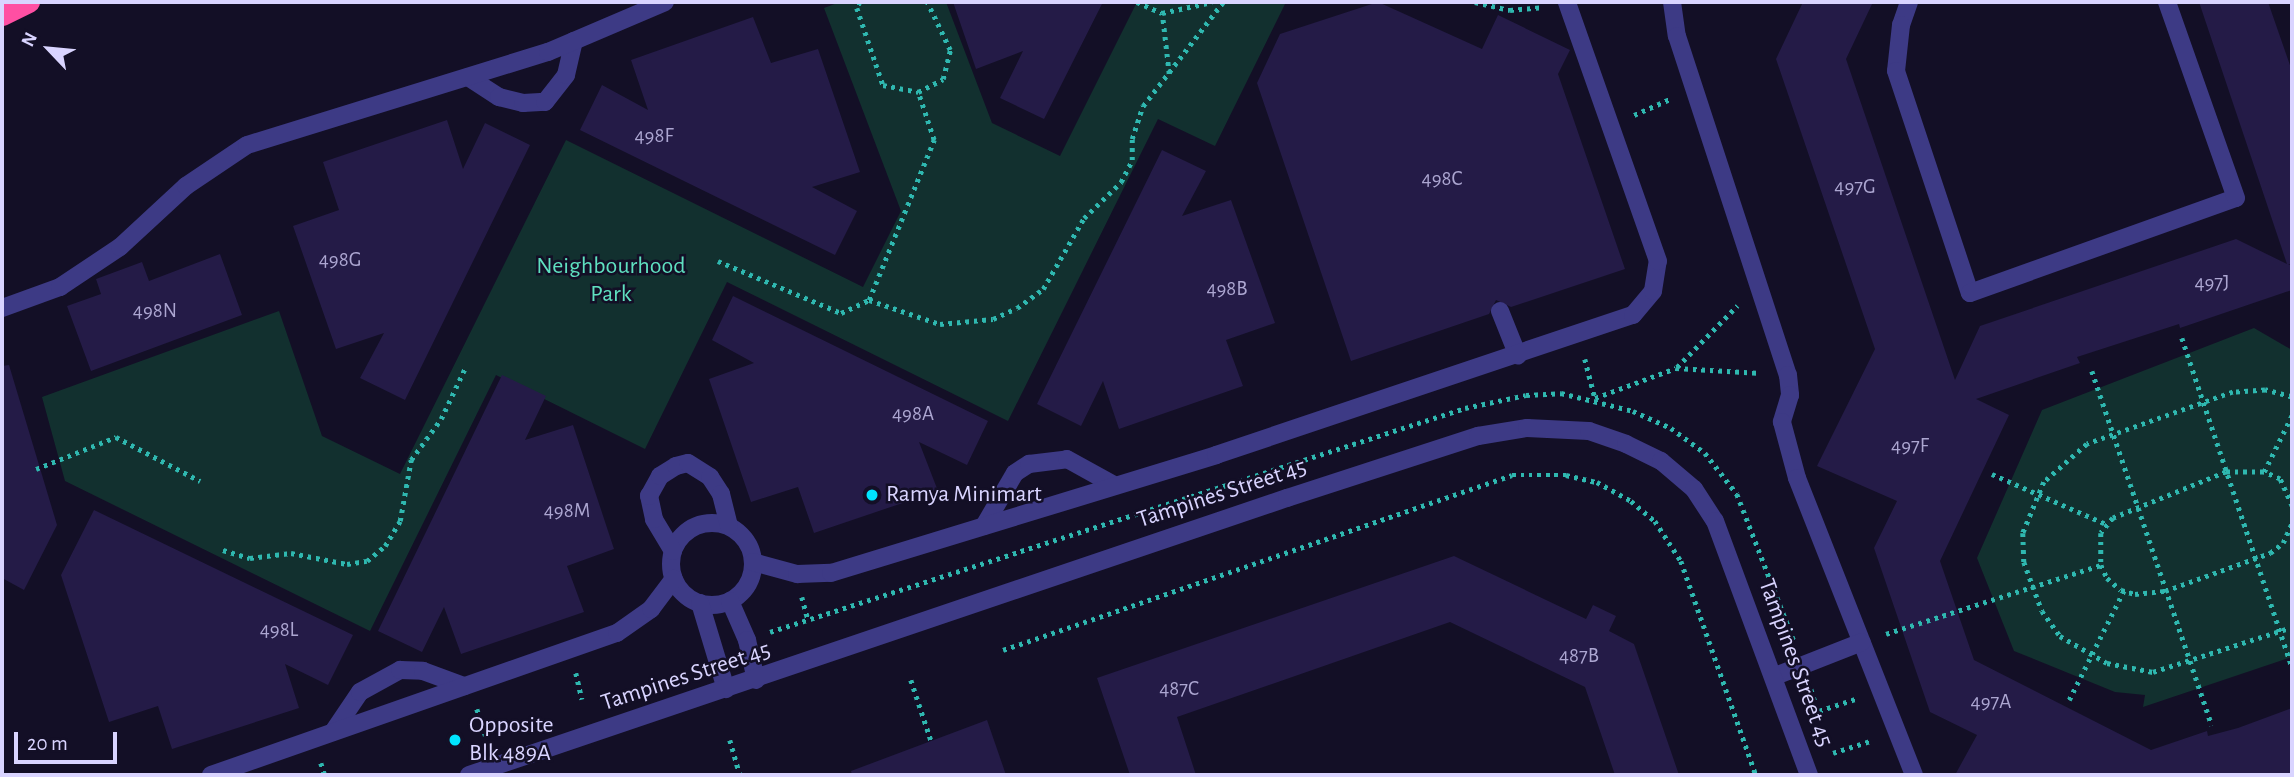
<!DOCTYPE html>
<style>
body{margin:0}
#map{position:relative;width:2294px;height:777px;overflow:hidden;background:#130f26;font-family:"Alegreya Sans",sans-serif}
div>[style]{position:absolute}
.green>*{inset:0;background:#12302f}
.building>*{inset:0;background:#241b47}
.path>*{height:4.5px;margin-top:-2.25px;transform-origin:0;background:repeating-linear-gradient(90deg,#2fb8b0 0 3.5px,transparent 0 8.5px)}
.service>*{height:18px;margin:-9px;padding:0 9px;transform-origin:9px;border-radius:9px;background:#3d3a85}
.service>.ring{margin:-9px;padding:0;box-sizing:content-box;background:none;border:18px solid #3d3a85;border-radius:50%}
.minor>*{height:18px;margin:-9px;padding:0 9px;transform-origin:9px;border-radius:9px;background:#3d3a85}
.motorway>*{height:21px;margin:-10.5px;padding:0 10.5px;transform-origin:10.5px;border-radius:10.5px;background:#ff4fa3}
.dots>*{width:19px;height:19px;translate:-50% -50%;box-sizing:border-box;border:4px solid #130f26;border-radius:50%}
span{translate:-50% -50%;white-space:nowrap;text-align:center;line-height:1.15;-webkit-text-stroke:5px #130f26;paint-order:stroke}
.number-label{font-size:21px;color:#aca6d1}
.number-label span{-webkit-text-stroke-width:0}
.park-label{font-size:24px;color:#5fe0c0}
.street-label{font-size:24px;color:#d9d4ff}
.poi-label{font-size:24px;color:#d9d4ff}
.left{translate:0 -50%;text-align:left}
.frame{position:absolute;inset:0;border:4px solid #d9d4ff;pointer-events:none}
.north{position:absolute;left:14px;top:14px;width:70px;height:70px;-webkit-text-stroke:5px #130f26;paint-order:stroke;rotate:296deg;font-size:19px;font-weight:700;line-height:28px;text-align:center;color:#d9d4ff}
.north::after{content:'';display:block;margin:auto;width:24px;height:32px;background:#d9d4ff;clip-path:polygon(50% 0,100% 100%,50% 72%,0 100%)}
.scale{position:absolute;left:14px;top:732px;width:103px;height:32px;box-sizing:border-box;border:4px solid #d9d4ff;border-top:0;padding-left:9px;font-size:21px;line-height:24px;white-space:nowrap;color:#d9d4ff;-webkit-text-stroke:5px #130f26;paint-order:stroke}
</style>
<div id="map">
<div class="green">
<div style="clip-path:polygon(840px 2px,946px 2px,992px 123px,1060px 156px,1137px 2px,1286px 2px,1215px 146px,1158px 119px,1008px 421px,727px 282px,645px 449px,496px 375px,370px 631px,65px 481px,42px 397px,279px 311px,322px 436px,400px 474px,566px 140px,863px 287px,901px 211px,824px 8px)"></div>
<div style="clip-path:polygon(2254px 328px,2292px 350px,2292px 657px,2143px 707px,2145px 695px,2115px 692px,2014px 651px,1977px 558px,2042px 410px)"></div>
</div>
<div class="building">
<div style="clip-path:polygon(953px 2px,1103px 2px,1044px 119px,1000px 98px,1023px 51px,976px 69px)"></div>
<div style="clip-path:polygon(1378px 2px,1482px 49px,1498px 15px,1570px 50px,1558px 74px,1625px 269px,1511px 307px,1496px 300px,1489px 314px,1351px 361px,1257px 83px,1280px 34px)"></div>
<div style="clip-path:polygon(1803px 2px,1873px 2px,1846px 59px,1955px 380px,1980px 326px,2236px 239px,2287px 264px,2199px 2px,2268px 2px,2292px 71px,2292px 264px,2288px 264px,2292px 266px,2292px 290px,2180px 328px,2179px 324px,2077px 357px,2080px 363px,1976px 399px,2009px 415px,1940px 561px,1974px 660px,2151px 750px,2207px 731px,2208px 736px,2238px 728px,2292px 708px,2292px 775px,1955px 775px,1977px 735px,1930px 712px,1874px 548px,1897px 501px,1817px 466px,1875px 349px,1776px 59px)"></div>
<div style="clip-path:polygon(753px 17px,771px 63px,818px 49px,860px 172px,812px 187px,857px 211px,835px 255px,580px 130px,602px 85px,648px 110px,631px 60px)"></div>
<div style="clip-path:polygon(447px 120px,463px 169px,485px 123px,530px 145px,405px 400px,360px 378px,384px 333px,336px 349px,293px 226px,339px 210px,323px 162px)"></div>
<div style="clip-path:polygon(1162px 150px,1206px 171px,1182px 216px,1231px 200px,1275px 323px,1226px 340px,1243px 386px,1119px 429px,1103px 381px,1081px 426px,1037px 404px)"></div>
<div style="clip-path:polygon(220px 254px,242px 315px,91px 371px,67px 306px,101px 294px,96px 279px,142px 262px,149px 281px)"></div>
<div style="clip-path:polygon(733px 296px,988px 421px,967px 465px,919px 442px,938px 491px,814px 533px,798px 487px,751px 502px,709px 379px,754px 363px,712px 340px)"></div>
<div style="clip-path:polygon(9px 365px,57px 525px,24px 590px,2px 578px,2px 366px)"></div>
<div style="clip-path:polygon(502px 375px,546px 396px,525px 440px,573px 425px,614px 549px,567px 566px,584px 612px,461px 654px,444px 607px,422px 652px,378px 631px)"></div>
<div style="clip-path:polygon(94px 510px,353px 635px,328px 685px,285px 664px,299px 708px,172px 749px,158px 706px,109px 722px,61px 575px)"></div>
<div style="clip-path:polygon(1454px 556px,1586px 619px,1593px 605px,1616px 616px,1609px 631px,1634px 644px,1679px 775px,1615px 775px,1585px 687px,1450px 622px,1177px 717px,1196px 775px,1130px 775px,1097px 678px)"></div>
<div style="clip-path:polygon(987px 720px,1006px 775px,852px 775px,851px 771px)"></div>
</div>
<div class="path">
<div style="left:860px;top:2px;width:7px;rotate:117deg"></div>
<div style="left:857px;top:8px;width:81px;rotate:71.3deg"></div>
<div style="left:883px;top:85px;width:36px;rotate:11deg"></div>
<div style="left:918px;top:92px;width:28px;rotate:-27deg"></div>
<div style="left:943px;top:79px;width:30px;rotate:-76deg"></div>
<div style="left:950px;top:50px;width:53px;rotate:-115.6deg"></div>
<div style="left:1137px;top:2px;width:27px;rotate:24deg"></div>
<div style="left:1475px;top:2px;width:36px;rotate:13deg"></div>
<div style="left:1510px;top:10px;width:32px;rotate:-5deg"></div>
<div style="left:1169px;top:74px;width:61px;rotate:-96.5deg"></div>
<div style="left:1162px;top:13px;width:51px;rotate:-12.4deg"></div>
<div style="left:1634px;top:115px;width:39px;rotate:-24deg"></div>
<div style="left:718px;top:261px;width:134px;rotate:22.9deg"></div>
<div style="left:841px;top:313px;width:31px;rotate:-25deg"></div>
<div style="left:869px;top:300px;width:75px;rotate:18.7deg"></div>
<div style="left:940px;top:324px;width:53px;rotate:-5.4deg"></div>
<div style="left:993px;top:319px;width:26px;rotate:-25deg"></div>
<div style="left:1017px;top:308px;width:32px;rotate:-36deg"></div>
<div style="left:1043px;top:289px;width:82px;rotate:-60deg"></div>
<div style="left:1084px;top:218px;width:52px;rotate:-44.2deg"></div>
<div style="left:1121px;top:182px;width:25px;rotate:-63deg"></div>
<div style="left:1132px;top:160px;width:21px;rotate:-90deg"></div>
<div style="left:1132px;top:139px;width:35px;rotate:-72deg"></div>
<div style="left:1143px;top:106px;width:131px;rotate:-52.4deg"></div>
<div style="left:869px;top:300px;width:173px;rotate:-67.9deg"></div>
<div style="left:934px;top:140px;width:51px;rotate:-108.4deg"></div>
<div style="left:2182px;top:338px;width:346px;rotate:71.5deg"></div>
<div style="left:1585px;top:359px;width:40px;rotate:75.6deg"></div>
<div style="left:1595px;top:398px;width:86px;rotate:-20.3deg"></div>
<div style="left:1676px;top:368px;width:85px;rotate:3.4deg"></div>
<div style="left:1677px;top:367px;width:86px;rotate:-45.5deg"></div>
<div style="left:2092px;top:371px;width:374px;rotate:71.3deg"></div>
<div style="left:2292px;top:397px;width:28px;rotate:-165deg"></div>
<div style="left:2265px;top:390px;width:32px;rotate:176deg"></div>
<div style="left:2233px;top:392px;width:155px;rotate:160.4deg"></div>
<div style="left:2087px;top:444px;width:57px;rotate:138.5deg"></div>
<div style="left:2044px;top:482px;width:55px;rotate:112.4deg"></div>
<div style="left:2023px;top:533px;width:29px;rotate:88deg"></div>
<div style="left:2024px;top:562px;width:52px;rotate:69.8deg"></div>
<div style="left:2042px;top:611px;width:31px;rotate:54deg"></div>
<div style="left:2060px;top:636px;width:54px;rotate:29.9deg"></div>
<div style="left:2107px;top:663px;width:47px;rotate:11.1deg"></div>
<div style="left:2153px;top:672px;width:146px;rotate:-17.9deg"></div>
<div style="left:36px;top:469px;width:86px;rotate:-21.8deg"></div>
<div style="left:116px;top:437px;width:95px;rotate:27.6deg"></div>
<div style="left:2264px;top:472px;width:64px;rotate:-63.8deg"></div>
<div style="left:1992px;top:474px;width:124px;rotate:23.7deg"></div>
<div style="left:2292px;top:506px;width:30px;rotate:-114deg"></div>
<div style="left:2280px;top:479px;width:17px;rotate:-156deg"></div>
<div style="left:2264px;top:472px;width:38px;rotate:180deg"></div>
<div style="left:2226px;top:472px;width:122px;rotate:157.8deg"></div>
<div style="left:2113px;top:518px;width:19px;rotate:129deg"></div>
<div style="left:2101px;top:533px;width:32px;rotate:90deg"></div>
<div style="left:2101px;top:565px;width:14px;rotate:65deg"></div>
<div style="left:2107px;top:578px;width:18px;rotate:41deg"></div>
<div style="left:2121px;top:590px;width:15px;rotate:16deg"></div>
<div style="left:2135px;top:594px;width:30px;rotate:-6deg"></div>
<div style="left:2165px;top:591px;width:112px;rotate:-19.9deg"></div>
<div style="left:2270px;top:553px;width:16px;rotate:-38deg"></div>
<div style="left:2283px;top:543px;width:22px;rotate:-66deg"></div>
<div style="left:223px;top:550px;width:28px;rotate:17deg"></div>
<div style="left:250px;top:558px;width:41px;rotate:-7deg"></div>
<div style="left:291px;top:553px;width:57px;rotate:11.1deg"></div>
<div style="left:347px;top:564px;width:20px;rotate:-9deg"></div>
<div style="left:367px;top:561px;width:23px;rotate:-40deg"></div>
<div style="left:385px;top:546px;width:29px;rotate:-59deg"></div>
<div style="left:400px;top:521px;width:62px;rotate:-79.8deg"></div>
<div style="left:411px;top:460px;width:51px;rotate:-53.8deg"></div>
<div style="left:441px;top:419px;width:59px;rotate:-64.7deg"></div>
<div style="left:802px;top:597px;width:24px;rotate:75deg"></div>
<div style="left:770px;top:632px;width:730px;rotate:-17.86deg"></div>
<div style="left:1465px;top:408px;width:62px;rotate:-12deg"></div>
<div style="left:1526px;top:395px;width:35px;rotate:-3deg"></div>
<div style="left:1561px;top:393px;width:74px;rotate:14deg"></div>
<div style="left:1633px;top:411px;width:42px;rotate:24.1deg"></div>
<div style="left:1671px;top:428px;width:42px;rotate:36.3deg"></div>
<div style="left:1705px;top:453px;width:52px;rotate:52deg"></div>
<div style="left:1737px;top:494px;width:158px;rotate:68.8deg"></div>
<div style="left:1886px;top:634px;width:226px;rotate:-17.8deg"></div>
<div style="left:1003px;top:650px;width:538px;rotate:-18.97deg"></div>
<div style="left:1512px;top:475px;width:54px"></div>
<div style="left:1566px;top:475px;width:32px;rotate:13deg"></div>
<div style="left:1597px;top:482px;width:39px;rotate:29deg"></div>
<div style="left:1631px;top:501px;width:31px;rotate:40deg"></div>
<div style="left:1655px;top:521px;width:48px;rotate:57deg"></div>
<div style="left:1681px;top:561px;width:227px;rotate:70.7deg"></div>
<div style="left:576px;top:673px;width:27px;rotate:77deg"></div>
<div style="left:911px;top:680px;width:66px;rotate:71.6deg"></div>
<div style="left:1811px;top:689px;width:13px;rotate:72deg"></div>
<div style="left:2069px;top:700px;width:123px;rotate:-63.4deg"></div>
<div style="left:477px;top:709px;width:28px;rotate:72deg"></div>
<div style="left:1819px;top:711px;width:41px;rotate:-18.4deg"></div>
<div style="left:730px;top:740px;width:36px;rotate:74deg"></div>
<div style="left:1833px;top:753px;width:42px;rotate:-18deg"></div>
<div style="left:321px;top:763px;width:13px;rotate:72deg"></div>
</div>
<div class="service">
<div style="left:1672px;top:2px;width:34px;rotate:82deg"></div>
<div style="left:1677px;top:36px;width:357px;rotate:71.9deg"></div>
<div style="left:1788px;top:375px;width:20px;rotate:84deg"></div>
<div style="left:1790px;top:395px;width:28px;rotate:107deg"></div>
<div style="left:1782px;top:422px;width:58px;rotate:75deg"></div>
<div style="left:1797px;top:478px;width:319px;rotate:68.5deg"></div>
<div style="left:1909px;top:2px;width:24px;rotate:109deg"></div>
<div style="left:1901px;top:25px;width:46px;rotate:96.2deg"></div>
<div style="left:1896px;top:71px;width:234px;rotate:71.6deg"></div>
<div style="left:1970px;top:293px;width:282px;rotate:-19.7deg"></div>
<div style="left:2236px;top:198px;width:208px;rotate:-109.4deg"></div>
<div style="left:468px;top:77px;width:37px;rotate:33deg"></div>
<div style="left:499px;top:97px;width:25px;rotate:14deg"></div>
<div style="left:523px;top:103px;width:22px;rotate:-3deg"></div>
<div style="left:545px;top:102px;width:34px;rotate:-52deg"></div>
<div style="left:566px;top:75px;width:35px;rotate:-77deg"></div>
<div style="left:2px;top:308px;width:62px;rotate:-19.9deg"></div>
<div style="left:60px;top:287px;width:72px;rotate:-33.7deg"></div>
<div style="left:120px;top:247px;width:90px;rotate:-42.7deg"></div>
<div style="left:186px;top:186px;width:73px;rotate:-33.9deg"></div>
<div style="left:247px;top:145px;width:315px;rotate:-17.2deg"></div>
<div style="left:548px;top:52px;width:127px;rotate:-23.1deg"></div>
<div style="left:1500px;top:311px;width:48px;rotate:68.2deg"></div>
<div class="ring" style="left:671px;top:523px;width:64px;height:64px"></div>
<div style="left:984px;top:526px;width:61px;rotate:-59.7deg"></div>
<div style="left:1015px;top:473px;width:17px;rotate:-33deg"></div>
<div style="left:1029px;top:464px;width:38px;rotate:-7deg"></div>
<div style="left:1067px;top:459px;width:54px;rotate:29deg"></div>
<div style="left:673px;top:551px;width:37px;rotate:-121deg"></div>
<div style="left:654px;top:519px;width:24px;rotate:-102deg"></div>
<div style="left:649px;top:496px;width:23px;rotate:-61deg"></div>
<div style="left:660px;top:476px;width:19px;rotate:-32deg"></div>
<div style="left:676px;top:466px;width:12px;rotate:-14deg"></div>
<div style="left:688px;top:463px;width:26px;rotate:32deg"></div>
<div style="left:710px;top:477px;width:20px;rotate:57deg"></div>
<div style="left:721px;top:494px;width:33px;rotate:76deg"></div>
<div style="left:753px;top:562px;width:46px;rotate:15.3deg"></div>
<div style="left:797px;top:574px;width:34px;rotate:-2deg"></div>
<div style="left:831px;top:573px;width:403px;rotate:-17deg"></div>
<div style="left:1216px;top:455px;width:440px;rotate:-18.6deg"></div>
<div style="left:1633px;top:315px;width:31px;rotate:-50deg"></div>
<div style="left:1653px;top:291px;width:30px;rotate:-81deg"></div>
<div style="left:1658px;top:261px;width:275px;rotate:-109.4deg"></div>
<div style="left:730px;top:601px;width:43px;rotate:66.4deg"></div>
<div style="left:747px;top:640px;width:41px;rotate:77.3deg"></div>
<div style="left:700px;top:603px;width:90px;rotate:73.2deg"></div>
<div style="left:1775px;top:676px;width:93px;rotate:-21.3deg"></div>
<div style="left:333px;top:732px;width:48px;rotate:-56deg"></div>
<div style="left:360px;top:692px;width:46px;rotate:-28.8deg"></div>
<div style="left:400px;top:670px;width:23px;rotate:2deg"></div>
<div style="left:423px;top:671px;width:44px;rotate:20.1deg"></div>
<div style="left:211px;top:775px;width:430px;rotate:-19.3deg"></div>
<div style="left:617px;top:633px;width:42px;rotate:-35.2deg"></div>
<div style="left:651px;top:609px;width:38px;rotate:-53deg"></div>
</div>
<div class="minor">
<div style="left:469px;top:775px;width:864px;rotate:-18.71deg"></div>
<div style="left:1287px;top:498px;width:201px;rotate:-18deg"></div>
<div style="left:1478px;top:436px;width:50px;rotate:-9.3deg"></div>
<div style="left:1527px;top:428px;width:62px;rotate:2.8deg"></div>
<div style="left:1589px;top:431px;width:39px;rotate:19deg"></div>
<div style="left:1626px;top:444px;width:39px;rotate:26deg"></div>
<div style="left:1661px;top:461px;width:43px;rotate:40.3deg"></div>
<div style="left:1694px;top:489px;width:38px;rotate:57deg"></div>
<div style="left:1715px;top:521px;width:271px;rotate:69.7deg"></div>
</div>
<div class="motorway">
<div style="left:2px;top:15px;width:30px;rotate:-26deg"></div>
</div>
<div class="dots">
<div style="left:872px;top:495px;background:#00e5ff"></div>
<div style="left:455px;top:740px;background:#00e5ff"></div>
</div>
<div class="number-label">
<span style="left:654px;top:136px">498F</span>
<span style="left:1442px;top:179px">498C</span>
<span style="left:1855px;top:187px">497G</span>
<span style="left:340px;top:260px">498G</span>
<span style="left:2212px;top:283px">497J</span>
<span style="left:1227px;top:289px">498B</span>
<span style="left:155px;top:311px">498N</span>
<span style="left:913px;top:414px">498A</span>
<span style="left:1910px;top:446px">497F</span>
<span style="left:567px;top:511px">498M</span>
<span style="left:279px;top:630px">498L</span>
<span style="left:1579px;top:656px">487B</span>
<span style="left:1179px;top:689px">487C</span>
<span style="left:1991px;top:702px">497A</span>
</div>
<div class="park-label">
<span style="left:611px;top:281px">Neighbourhood<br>Park</span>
</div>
<div class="street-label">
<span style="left:1222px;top:494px;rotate:-18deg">Tampines Street 45</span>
<span style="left:1795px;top:663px;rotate:70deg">Tampines Street 45</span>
<span style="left:686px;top:677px;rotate:-18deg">Tampines Street 45</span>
</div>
<div class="poi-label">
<span class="left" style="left:886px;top:495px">Ramya Minimart</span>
<span class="left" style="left:469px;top:740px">Opposite<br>Blk 489A</span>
</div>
<div class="frame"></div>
<div class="north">N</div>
<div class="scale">20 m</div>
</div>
